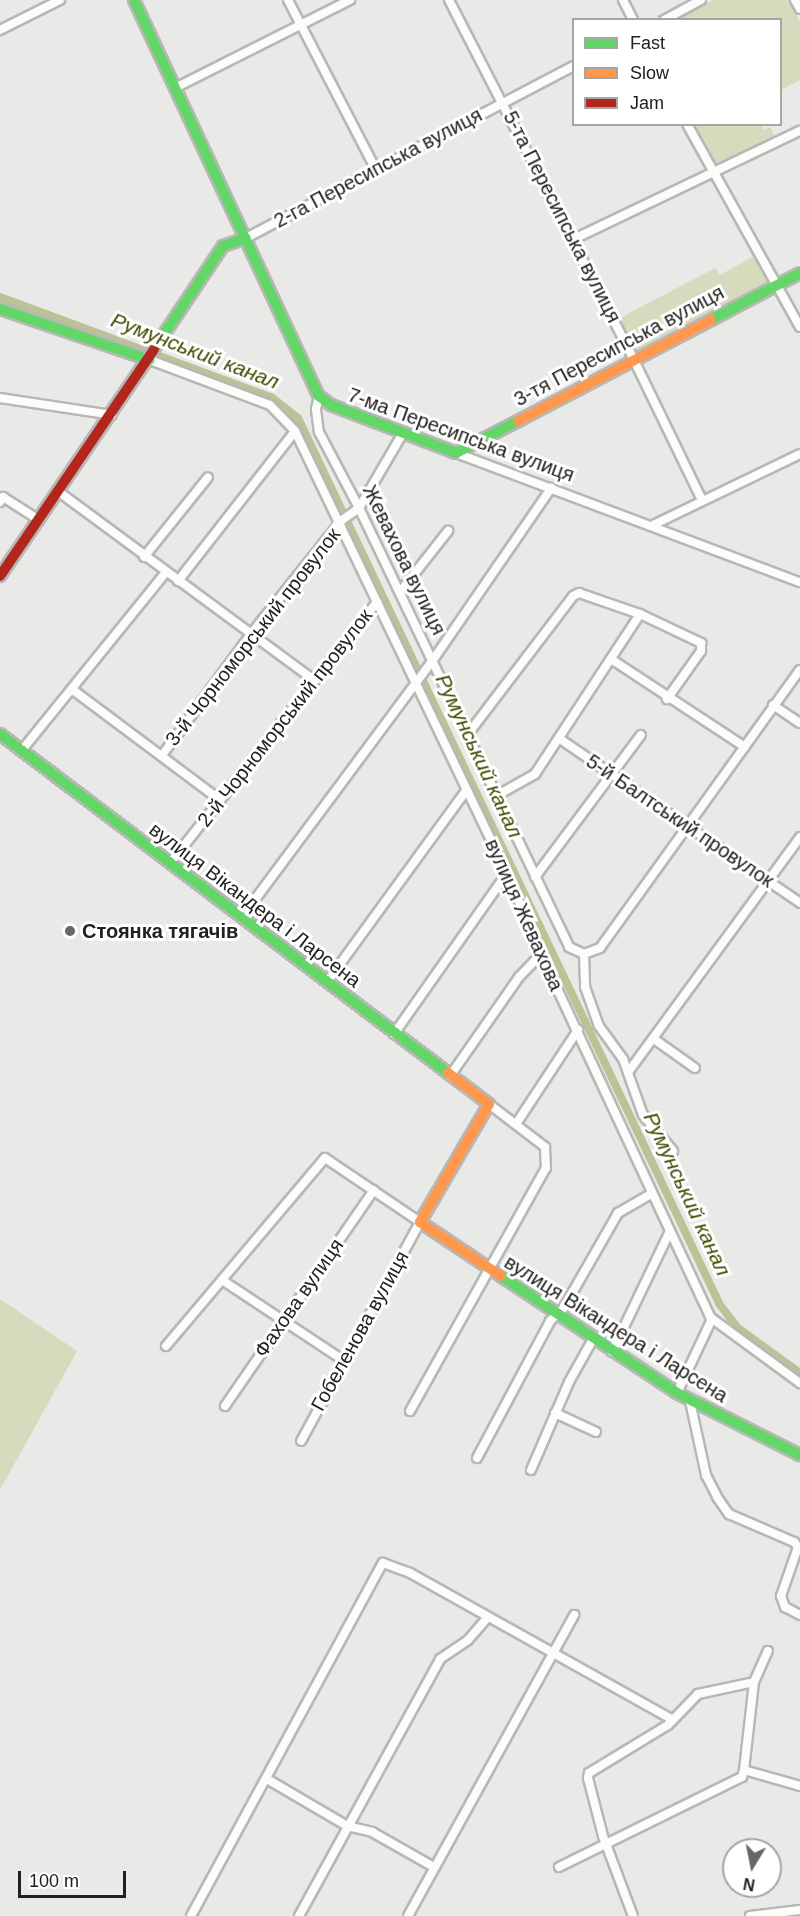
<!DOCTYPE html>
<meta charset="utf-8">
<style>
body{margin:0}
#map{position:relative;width:800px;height:1916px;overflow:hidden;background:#e9eae7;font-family:Arial,sans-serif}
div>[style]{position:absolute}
.green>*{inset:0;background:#d5dbbc}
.canal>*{height:8px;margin:-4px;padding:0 4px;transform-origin:4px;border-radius:4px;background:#bac296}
.roads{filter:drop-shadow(2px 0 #b7b8b6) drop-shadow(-2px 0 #b7b8b6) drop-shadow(0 2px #b7b8b6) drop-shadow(0 -2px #b7b8b6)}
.street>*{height:8px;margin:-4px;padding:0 4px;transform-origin:4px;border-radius:4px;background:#fcfcfb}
.fast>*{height:10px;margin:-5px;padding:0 5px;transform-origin:5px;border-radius:5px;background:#63d668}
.slow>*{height:10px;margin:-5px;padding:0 5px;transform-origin:5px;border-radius:5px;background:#ff974d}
.jam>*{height:10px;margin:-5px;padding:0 5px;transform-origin:5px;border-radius:5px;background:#b3261e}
.dots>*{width:16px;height:16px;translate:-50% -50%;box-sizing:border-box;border:3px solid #fff;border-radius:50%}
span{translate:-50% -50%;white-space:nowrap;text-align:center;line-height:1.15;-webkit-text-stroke:6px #fff;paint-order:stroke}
.street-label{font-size:20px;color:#21211f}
.poi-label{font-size:20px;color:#21211f;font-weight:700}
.left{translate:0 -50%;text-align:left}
.water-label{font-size:21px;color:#434b01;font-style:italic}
.legend{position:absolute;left:572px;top:18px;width:210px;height:108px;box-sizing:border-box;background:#fff;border:2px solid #a6a6a5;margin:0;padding:8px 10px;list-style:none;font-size:18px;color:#21211f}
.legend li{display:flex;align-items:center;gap:12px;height:30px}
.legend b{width:30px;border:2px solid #a6a6a5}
.north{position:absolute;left:722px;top:1838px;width:60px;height:60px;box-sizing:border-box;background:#fff;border:2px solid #a6a6a5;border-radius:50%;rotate:190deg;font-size:16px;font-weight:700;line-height:24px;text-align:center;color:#21211f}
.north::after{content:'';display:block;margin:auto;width:21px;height:27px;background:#676765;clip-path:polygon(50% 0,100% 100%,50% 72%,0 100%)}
.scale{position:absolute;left:18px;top:1871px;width:108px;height:27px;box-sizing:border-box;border:3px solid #21211f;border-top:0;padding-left:8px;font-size:18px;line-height:21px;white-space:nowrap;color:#21211f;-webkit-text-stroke:4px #fff;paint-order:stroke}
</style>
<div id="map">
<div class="green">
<div style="clip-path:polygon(713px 0,789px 0,800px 22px,800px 80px,781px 90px,780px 20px,674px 19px)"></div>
<div style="clip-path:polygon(693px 125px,761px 125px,764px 130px,770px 127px,776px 139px,713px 167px)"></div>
<div style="clip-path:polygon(756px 255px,772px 283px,635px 353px,620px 318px,715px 268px,720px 275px)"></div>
<div style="clip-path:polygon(0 1299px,77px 1351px,0 1490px)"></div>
</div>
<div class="canal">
<div style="left:0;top:297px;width:289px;rotate:20.3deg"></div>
<div style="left:271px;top:397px;width:34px;rotate:38deg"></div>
<div style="left:298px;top:418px;width:982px;rotate:64.56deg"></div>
<div style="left:720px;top:1305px;width:29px;rotate:52deg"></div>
<div style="left:738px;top:1328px;width:77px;rotate:36deg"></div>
</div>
<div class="roads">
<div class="street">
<div style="left:288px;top:0;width:191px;rotate:62.6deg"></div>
<div style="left:449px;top:0;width:403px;rotate:62.8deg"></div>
<div style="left:633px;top:358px;width:158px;rotate:64.1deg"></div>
<div style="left:623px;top:0;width:22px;rotate:63deg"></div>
<div style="left:795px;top:0;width:10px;rotate:61deg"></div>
<div style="left:664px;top:20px;width:42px;rotate:-28.4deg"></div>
<div style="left:0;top:30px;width:67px;rotate:-26.6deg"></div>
<div style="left:175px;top:88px;width:196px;rotate:-26.7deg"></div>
<div style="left:687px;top:124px;width:232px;rotate:60.9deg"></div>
<div style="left:246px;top:238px;width:370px;rotate:-27.7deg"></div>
<div style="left:572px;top:240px;width:253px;rotate:-25.6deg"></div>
<div style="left:150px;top:360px;width:128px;rotate:20.6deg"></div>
<div style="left:270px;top:405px;width:36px;rotate:46deg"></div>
<div style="left:295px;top:431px;width:490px;rotate:64.4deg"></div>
<div style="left:507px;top:873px;width:88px;rotate:67.2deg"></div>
<div style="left:541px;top:954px;width:400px;rotate:65deg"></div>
<div style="left:710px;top:1317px;width:112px;rotate:36.3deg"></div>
<div style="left:319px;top:396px;width:13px;rotate:103deg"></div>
<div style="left:316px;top:409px;width:23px;rotate:83deg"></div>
<div style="left:319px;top:432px;width:86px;rotate:62.2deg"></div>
<div style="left:359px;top:508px;width:487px;rotate:64.4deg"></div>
<div style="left:569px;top:947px;width:17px;rotate:25deg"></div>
<div style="left:0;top:398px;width:113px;rotate:8.6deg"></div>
<div style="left:456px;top:453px;width:367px;rotate:20.6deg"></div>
<div style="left:59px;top:492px;width:317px;rotate:36.4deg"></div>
<div style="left:0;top:502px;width:6px;rotate:-59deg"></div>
<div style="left:3px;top:497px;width:43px;rotate:32.6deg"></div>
<div style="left:653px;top:525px;width:163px;rotate:-25.8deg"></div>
<div style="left:144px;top:557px;width:102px;rotate:-51.3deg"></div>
<div style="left:178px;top:581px;width:190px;rotate:-52deg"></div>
<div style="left:400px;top:592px;width:78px;rotate:-51.8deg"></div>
<div style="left:611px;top:659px;width:160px;rotate:33.3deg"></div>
<div style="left:73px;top:690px;width:184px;rotate:36.8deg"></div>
<div style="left:773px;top:705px;width:32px;rotate:34deg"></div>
<div style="left:468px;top:734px;width:173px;rotate:-52.7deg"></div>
<div style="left:573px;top:596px;width:7px;rotate:-27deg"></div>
<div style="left:579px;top:593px;width:65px;rotate:19deg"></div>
<div style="left:640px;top:614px;width:68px;rotate:25.4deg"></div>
<div style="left:701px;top:643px;width:8px;rotate:90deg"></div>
<div style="left:701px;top:651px;width:59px;rotate:125.3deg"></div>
<div style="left:560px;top:739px;width:291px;rotate:34.3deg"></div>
<div style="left:22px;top:750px;width:229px;rotate:-51deg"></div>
<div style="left:163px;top:754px;width:149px;rotate:-53.7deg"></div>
<div style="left:251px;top:634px;width:146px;rotate:-51.4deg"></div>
<div style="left:342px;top:520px;width:21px;rotate:-35deg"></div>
<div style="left:359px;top:508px;width:87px;rotate:-59.6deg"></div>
<div style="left:496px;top:796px;width:45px;rotate:-29.4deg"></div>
<div style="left:535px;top:774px;width:191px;rotate:-56.7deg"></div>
<div style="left:171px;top:862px;width:332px;rotate:-51.6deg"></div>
<div style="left:535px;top:877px;width:177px;rotate:-53.3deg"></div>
<div style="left:242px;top:917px;width:320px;rotate:-53.4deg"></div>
<div style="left:433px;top:660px;width:209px;rotate:-55.5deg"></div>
<div style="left:584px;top:954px;width:17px;rotate:-21deg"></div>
<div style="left:600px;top:948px;width:342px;rotate:-54.3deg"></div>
<div style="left:584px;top:954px;width:33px;rotate:88deg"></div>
<div style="left:585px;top:987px;width:41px;rotate:70.3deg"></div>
<div style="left:599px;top:1026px;width:41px;rotate:54deg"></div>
<div style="left:623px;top:1059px;width:59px;rotate:70.3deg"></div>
<div style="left:643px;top:1115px;width:47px;rotate:50.2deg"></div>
<div style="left:327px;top:982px;width:236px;rotate:-54deg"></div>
<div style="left:394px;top:1034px;width:197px;rotate:-54.9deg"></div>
<div style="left:654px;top:1039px;width:50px;rotate:35.3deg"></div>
<div style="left:629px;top:1071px;width:290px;rotate:-53.8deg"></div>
<div style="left:450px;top:1076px;width:121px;rotate:-55.1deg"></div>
<div style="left:519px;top:977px;width:32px;rotate:-46deg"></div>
<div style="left:516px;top:1124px;width:113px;rotate:-56.6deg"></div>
<div style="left:222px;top:1280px;width:145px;rotate:33.5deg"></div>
<div style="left:166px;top:1346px;width:246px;rotate:-49.8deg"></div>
<div style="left:325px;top:1158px;width:115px;rotate:34deg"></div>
<div style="left:420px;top:1222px;width:249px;rotate:118.5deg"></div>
<div style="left:612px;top:1352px;width:134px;rotate:-64.4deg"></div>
<div style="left:677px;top:1393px;width:82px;rotate:-64.7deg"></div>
<div style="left:690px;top:1401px;width:76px;rotate:77.8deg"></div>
<div style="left:706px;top:1475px;width:25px;rotate:63deg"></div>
<div style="left:717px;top:1497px;width:21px;rotate:55deg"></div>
<div style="left:729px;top:1514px;width:71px;rotate:23.3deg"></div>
<div style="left:794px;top:1542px;width:6px;rotate:51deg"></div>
<div style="left:798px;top:1547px;width:52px;rotate:109.1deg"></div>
<div style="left:781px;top:1596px;width:12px;rotate:70deg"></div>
<div style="left:785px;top:1607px;width:17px;rotate:28deg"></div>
<div style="left:225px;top:1406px;width:262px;rotate:-55.4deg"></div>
<div style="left:410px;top:1411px;width:278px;rotate:-60.8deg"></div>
<div style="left:546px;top:1168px;width:21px;rotate:-93deg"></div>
<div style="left:545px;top:1147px;width:71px;rotate:-142.5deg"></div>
<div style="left:555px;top:1413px;width:45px;rotate:24.9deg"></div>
<div style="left:477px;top:1458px;width:155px;rotate:-61.9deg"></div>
<div style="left:550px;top:1321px;width:18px;rotate:-43deg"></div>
<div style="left:563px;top:1309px;width:111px;rotate:-60.2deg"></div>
<div style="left:618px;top:1213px;width:39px;rotate:-30deg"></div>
<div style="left:531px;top:1470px;width:96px;rotate:-66.6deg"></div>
<div style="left:569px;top:1382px;width:49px;rotate:-60.8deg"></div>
<div style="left:744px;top:1770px;width:89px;rotate:-83.5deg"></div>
<div style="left:754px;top:1682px;width:34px;rotate:-66deg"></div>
<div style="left:267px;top:1779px;width:93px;rotate:30.4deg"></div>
<div style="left:347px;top:1826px;width:26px;rotate:13deg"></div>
<div style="left:372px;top:1832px;width:69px;rotate:29.5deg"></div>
<div style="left:559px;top:1867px;width:204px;rotate:-26.2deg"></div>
<div style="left:742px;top:1777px;width:7px;rotate:-74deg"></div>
<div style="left:744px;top:1770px;width:58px;rotate:15.9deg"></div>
<div style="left:191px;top:1916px;width:402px;rotate:-61.5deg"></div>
<div style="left:383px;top:1563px;width:29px;rotate:20deg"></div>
<div style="left:410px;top:1573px;width:299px;rotate:29.2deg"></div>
<div style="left:299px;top:1916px;width:293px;rotate:-61.2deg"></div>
<div style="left:440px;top:1659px;width:34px;rotate:-34deg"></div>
<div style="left:468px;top:1640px;width:29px;rotate:-49deg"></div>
<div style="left:408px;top:1916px;width:344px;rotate:-61.1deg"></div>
<div style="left:633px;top:1916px;width:85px;rotate:-110.6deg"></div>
<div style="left:603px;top:1836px;width:60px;rotate:-104.5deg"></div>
<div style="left:588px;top:1778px;width:5px;rotate:-79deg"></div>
<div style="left:589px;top:1773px;width:92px;rotate:-31.3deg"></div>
<div style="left:668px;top:1725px;width:43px;rotate:-45.9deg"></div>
<div style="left:698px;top:1694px;width:57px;rotate:-12.1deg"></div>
<div style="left:750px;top:1916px;width:50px;rotate:-6.8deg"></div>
</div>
<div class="fast">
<div style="left:134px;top:0;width:437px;rotate:65deg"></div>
<div style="left:319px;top:396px;width:15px;rotate:37deg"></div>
<div style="left:331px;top:405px;width:134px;rotate:21deg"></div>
<div style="left:456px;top:453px;width:70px;rotate:-27.3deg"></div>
<div style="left:0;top:309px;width:158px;rotate:18.8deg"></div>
<div style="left:711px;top:320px;width:101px;rotate:-27.8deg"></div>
<div style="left:154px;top:349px;width:124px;rotate:-56.2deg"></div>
<div style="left:223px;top:246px;width:24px;rotate:-19deg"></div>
<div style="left:0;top:734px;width:562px;rotate:37.11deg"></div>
<div style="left:501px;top:1276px;width:211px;rotate:33.6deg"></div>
<div style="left:677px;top:1393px;width:138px;rotate:26.8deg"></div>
</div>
<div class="slow">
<div style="left:518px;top:421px;width:218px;rotate:-27.6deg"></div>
<div style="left:448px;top:1073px;width:51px;rotate:37.1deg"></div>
<div style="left:489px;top:1104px;width:137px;rotate:120.3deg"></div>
<div style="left:420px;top:1222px;width:97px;rotate:33.7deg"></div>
</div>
<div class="jam">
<div style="left:0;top:576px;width:274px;rotate:-55.8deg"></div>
</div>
</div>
<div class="dots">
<div style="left:70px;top:931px;background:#676765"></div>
</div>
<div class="street-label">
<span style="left:378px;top:168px;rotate:-28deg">2-га Пересипська вулиця</span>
<span style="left:562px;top:217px;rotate:63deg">5-та Пересипська вулиця</span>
<span style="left:619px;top:346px;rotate:-28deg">3-тя Пересипська вулиця</span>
<span style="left:461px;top:435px;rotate:20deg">7-ма Пересипська вулиця</span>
<span style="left:404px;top:560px;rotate:64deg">Жевахова вулиця</span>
<span style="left:253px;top:637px;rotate:-52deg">3-й Чорноморський провулок</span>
<span style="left:285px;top:718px;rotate:-52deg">2-й Чорноморський провулок</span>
<span style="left:680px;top:821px;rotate:34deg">5-й Балтський провулок</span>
<span style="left:255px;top:905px;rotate:37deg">вулиця Вікандера і Ларсена</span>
<span style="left:524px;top:915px;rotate:66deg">вулиця Жевахова</span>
<span style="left:299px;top:1298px;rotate:-55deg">Фахова вулиця</span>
<span style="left:616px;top:1329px;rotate:32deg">вулиця Вікандера і Ларсена</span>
<span style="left:360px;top:1331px;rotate:-61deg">Гобеленова вулиця</span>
</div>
<div class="poi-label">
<span class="left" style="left:82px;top:931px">Стоянка тягачів</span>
</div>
<div class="water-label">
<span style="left:195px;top:351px;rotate:21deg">Румунський канал</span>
<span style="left:479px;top:756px;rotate:65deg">Румунський канал</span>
<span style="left:687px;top:1194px;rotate:65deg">Румунський канал</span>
</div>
<ul class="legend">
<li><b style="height:8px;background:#63d668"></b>Fast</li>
<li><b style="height:8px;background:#ff974d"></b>Slow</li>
<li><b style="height:8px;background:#b3261e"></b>Jam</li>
</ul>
<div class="north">N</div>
<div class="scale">100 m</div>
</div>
